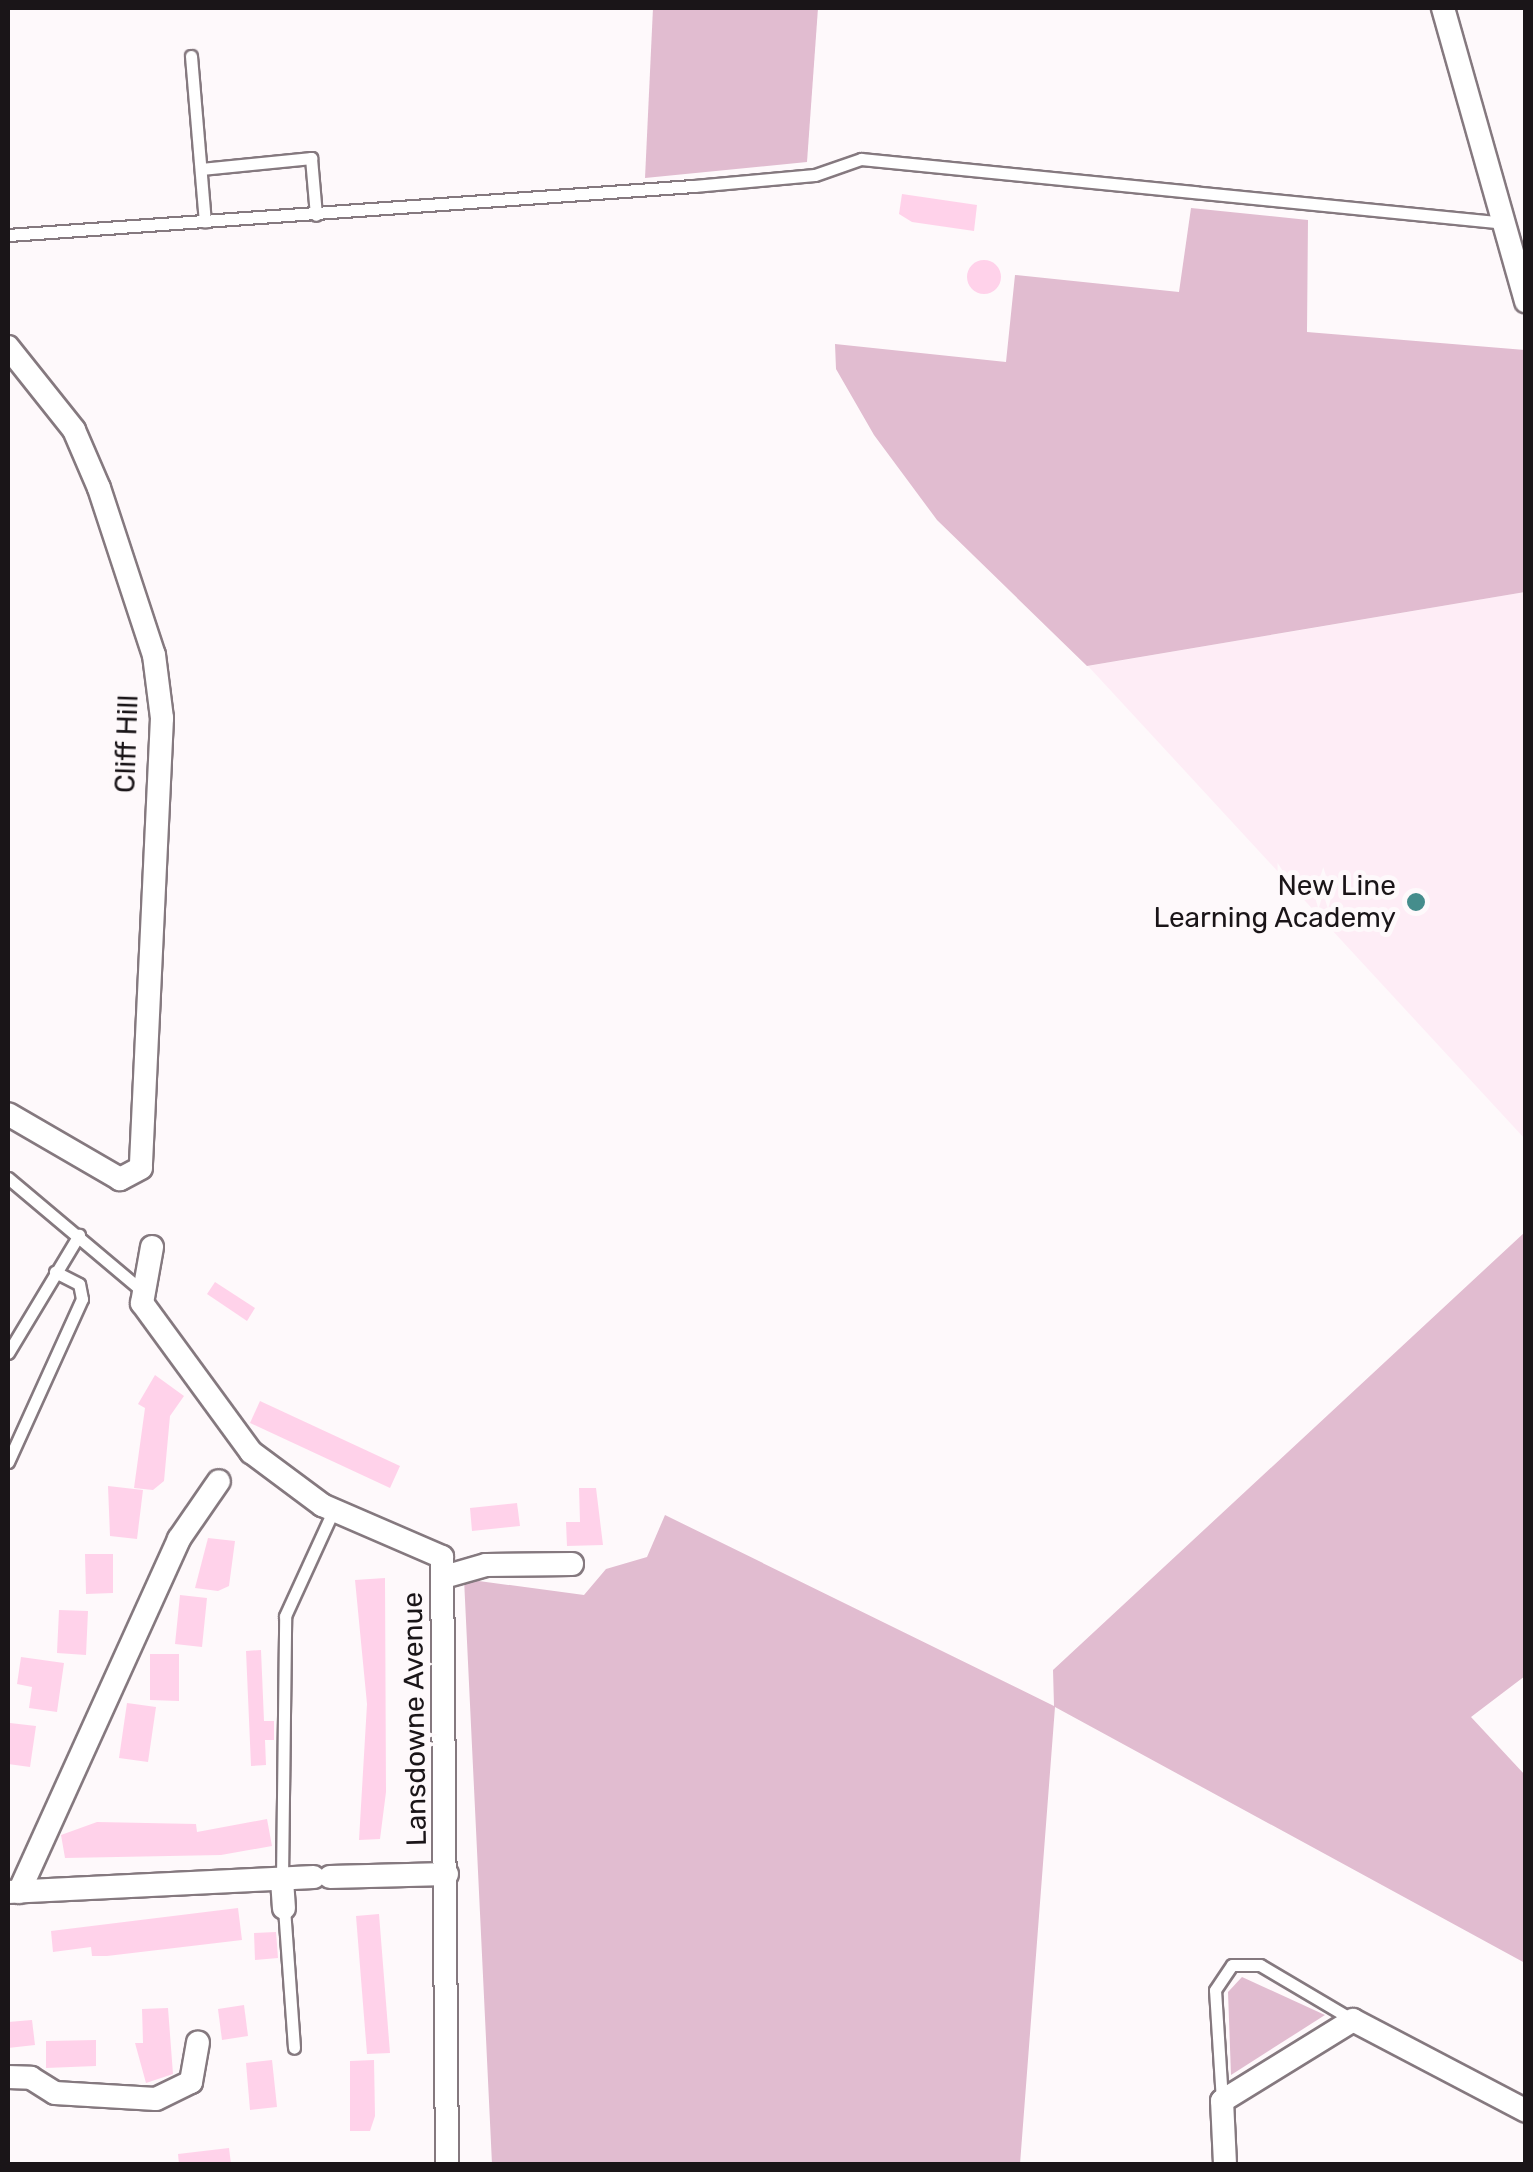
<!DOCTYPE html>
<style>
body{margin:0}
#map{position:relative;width:1533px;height:2172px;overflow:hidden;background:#fef9fb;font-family:Rubik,sans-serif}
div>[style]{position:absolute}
.built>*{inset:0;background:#feedf6}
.green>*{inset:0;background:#e1bcd0}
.building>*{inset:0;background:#ffd2ea}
.round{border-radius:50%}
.roads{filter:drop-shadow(2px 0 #85797f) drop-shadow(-2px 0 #85797f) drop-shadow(0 2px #85797f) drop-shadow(0 -2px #85797f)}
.service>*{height:11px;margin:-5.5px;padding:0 5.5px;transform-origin:5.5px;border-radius:5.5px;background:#fff}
.minor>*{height:22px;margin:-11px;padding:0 11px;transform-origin:11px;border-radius:11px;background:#fff}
.dots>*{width:28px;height:28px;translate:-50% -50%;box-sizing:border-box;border:5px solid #fef9fb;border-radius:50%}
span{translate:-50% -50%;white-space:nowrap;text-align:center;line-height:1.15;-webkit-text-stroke:10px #fef9fb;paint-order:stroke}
.street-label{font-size:28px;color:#1a1518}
.poi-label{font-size:28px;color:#1a1518}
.right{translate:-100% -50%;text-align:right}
.frame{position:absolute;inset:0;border:10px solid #1a1518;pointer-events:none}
</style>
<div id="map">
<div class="built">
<div style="clip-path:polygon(1525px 592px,1525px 1139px,1088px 666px)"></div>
</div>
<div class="green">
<div style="clip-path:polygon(653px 8px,818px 8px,807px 162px,645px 178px)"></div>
<div style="clip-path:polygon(1191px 208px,1308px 220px,1307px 332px,1525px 350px,1525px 592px,1087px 666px,937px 520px,874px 435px,836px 369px,835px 344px,1006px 362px,1015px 275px,1179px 292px)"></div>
<div style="clip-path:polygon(1525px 1232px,1525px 1676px,1471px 1717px,1525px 1775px,1525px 1963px,1055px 1707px,1020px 2164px,492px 2164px,464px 1579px,584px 1595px,606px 1569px,647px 1557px,665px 1515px,1054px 1706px,1053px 1670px)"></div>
<div style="clip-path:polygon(1242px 1977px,1325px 2015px,1231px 2075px,1228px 1992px)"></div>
</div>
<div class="building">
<div style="clip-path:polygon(902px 194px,977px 205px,974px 231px,912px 222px,899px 214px)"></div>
<div class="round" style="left:967px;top:260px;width:34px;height:34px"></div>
<div style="clip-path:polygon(215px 1282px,255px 1308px,247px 1321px,207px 1294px)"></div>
<div style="clip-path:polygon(155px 1375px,184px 1396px,170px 1416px,164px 1481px,153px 1490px,134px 1488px,145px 1408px,138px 1404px)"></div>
<div style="clip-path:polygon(260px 1401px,400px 1466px,390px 1488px,250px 1423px)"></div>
<div style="clip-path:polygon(108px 1486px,143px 1490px,137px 1539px,110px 1536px)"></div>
<div style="clip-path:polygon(579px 1488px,596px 1488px,603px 1545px,567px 1546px,566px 1522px,580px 1522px)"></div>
<div style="clip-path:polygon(517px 1503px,520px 1526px,472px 1531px,470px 1508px)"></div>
<div style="clip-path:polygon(208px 1538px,235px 1541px,229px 1586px,218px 1591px,195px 1588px)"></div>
<div style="clip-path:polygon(85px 1554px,113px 1554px,113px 1593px,86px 1594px)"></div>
<div style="clip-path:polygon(385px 1578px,386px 1792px,380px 1839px,359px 1840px,367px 1704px,355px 1580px)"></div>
<div style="clip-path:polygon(180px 1595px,207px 1598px,202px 1647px,175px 1644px)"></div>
<div style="clip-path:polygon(59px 1610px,88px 1611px,86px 1655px,57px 1653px)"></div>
<div style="clip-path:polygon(261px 1650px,264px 1721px,274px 1721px,274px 1740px,265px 1740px,266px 1765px,251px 1766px,246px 1651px)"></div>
<div style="clip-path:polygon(150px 1654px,179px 1654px,179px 1701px,150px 1700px)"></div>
<div style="clip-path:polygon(21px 1657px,64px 1663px,57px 1712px,29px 1708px,32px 1687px,17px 1684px)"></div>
<div style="clip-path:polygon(127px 1703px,156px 1707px,148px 1762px,119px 1758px)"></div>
<div style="clip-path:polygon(10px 1723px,36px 1726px,30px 1767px,8px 1764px)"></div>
<div style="clip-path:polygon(267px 1819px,272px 1846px,221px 1855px,65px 1858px,61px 1835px,97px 1822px,196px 1824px,197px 1832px)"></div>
<div style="clip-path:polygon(238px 1908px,242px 1940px,107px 1956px,92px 1956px,91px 1947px,53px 1952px,51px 1931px)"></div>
<div style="clip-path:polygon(379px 1914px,390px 2053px,367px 2054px,356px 1916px)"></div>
<div style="clip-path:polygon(276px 1932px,278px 1958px,255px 1960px,254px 1933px)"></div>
<div style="clip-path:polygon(244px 2005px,248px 2036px,222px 2040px,218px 2009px)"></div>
<div style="clip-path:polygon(168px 2008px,173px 2074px,146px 2083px,135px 2043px,143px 2043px,142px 2009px)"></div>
<div style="clip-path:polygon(32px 2020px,35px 2045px,8px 2048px,8px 2022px)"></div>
<div style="clip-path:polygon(96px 2040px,96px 2066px,46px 2068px,46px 2041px)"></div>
<div style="clip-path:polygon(272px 2060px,277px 2107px,250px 2110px,246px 2063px)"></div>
<div style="clip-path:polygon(374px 2060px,375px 2116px,370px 2131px,350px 2131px,350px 2061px)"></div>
<div style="clip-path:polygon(229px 2148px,231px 2164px,179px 2164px,178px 2154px)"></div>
</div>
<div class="roads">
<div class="service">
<div style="left:191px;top:56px;width:166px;rotate:85.2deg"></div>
<div style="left:201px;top:169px;width:111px;rotate:-5.7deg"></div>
<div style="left:311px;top:158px;width:57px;rotate:85deg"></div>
<div style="left:8px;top:235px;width:688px;rotate:-4.09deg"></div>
<div style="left:694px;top:186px;width:121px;rotate:-5.2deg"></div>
<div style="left:815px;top:175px;width:49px;rotate:-19.2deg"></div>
<div style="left:861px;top:159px;width:638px;rotate:5.67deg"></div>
<div style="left:8px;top:1178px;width:174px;rotate:40.1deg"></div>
<div style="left:8px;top:1353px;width:138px;rotate:-59deg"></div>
<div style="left:8px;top:1462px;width:179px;rotate:-65.6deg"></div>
<div style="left:82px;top:1299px;width:15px;rotate:-101deg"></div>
<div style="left:79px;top:1284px;width:27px;rotate:-153deg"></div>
<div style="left:282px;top:1879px;width:263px;rotate:-89.3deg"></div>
<div style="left:285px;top:1616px;width:118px;rotate:-65.4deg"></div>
<div style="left:284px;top:1908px;width:140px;rotate:85.9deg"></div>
<div style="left:1222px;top:2101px;width:111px;rotate:-93.6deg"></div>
<div style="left:1215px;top:1990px;width:30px;rotate:-56deg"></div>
<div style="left:1232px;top:1965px;width:28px"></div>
<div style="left:1260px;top:1965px;width:108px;rotate:30.6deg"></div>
</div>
<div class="minor">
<div style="left:1443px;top:8px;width:305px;rotate:74.2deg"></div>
<div style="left:8px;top:347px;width:106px;rotate:51.5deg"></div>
<div style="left:74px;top:430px;width:63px;rotate:66.7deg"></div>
<div style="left:99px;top:488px;width:176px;rotate:71.8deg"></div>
<div style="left:154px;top:655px;width:64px;rotate:82.8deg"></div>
<div style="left:162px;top:718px;width:450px;rotate:92.7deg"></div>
<div style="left:141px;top:1168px;width:24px;rotate:152deg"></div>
<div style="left:120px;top:1179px;width:129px;rotate:-149.9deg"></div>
<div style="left:152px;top:1247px;width:57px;rotate:100.1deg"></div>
<div style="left:142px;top:1303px;width:185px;rotate:53.8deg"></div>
<div style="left:251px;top:1452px;width:89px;rotate:36.7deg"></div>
<div style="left:322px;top:1505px;width:131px;rotate:23.4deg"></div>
<div style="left:442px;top:1557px;width:607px;rotate:89.53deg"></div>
<div style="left:444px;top:1577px;width:44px;rotate:-15.9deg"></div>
<div style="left:486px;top:1565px;width:86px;rotate:-0.7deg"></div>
<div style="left:330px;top:1877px;width:117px;rotate:-1.5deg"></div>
<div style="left:282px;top:1880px;width:28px;rotate:86deg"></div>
<div style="left:8px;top:1892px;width:306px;rotate:-2.8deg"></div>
<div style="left:19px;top:1892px;width:388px;rotate:-65.6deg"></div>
<div style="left:179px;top:1539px;width:70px;rotate:-55.4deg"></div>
<div style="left:8px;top:2077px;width:23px;rotate:2deg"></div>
<div style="left:31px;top:2078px;width:28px;rotate:32deg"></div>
<div style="left:55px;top:2093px;width:101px;rotate:3.4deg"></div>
<div style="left:156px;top:2099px;width:39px;rotate:-26deg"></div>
<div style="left:191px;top:2082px;width:40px;rotate:-80deg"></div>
<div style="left:1225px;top:2164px;width:63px;rotate:-92.7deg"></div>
<div style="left:1222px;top:2101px;width:154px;rotate:-31.7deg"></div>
<div style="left:1353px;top:2020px;width:195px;rotate:27.7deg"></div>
</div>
</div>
<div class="dots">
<div style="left:1416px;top:902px;background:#458d8c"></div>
</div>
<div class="street-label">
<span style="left:127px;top:744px;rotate:-88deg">Cliff Hill</span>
<span style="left:415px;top:1719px;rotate:-91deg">Lansdowne Avenue</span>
</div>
<div class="poi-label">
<span class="right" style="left:1396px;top:902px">New Line<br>Learning Academy</span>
</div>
<div class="frame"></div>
</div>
